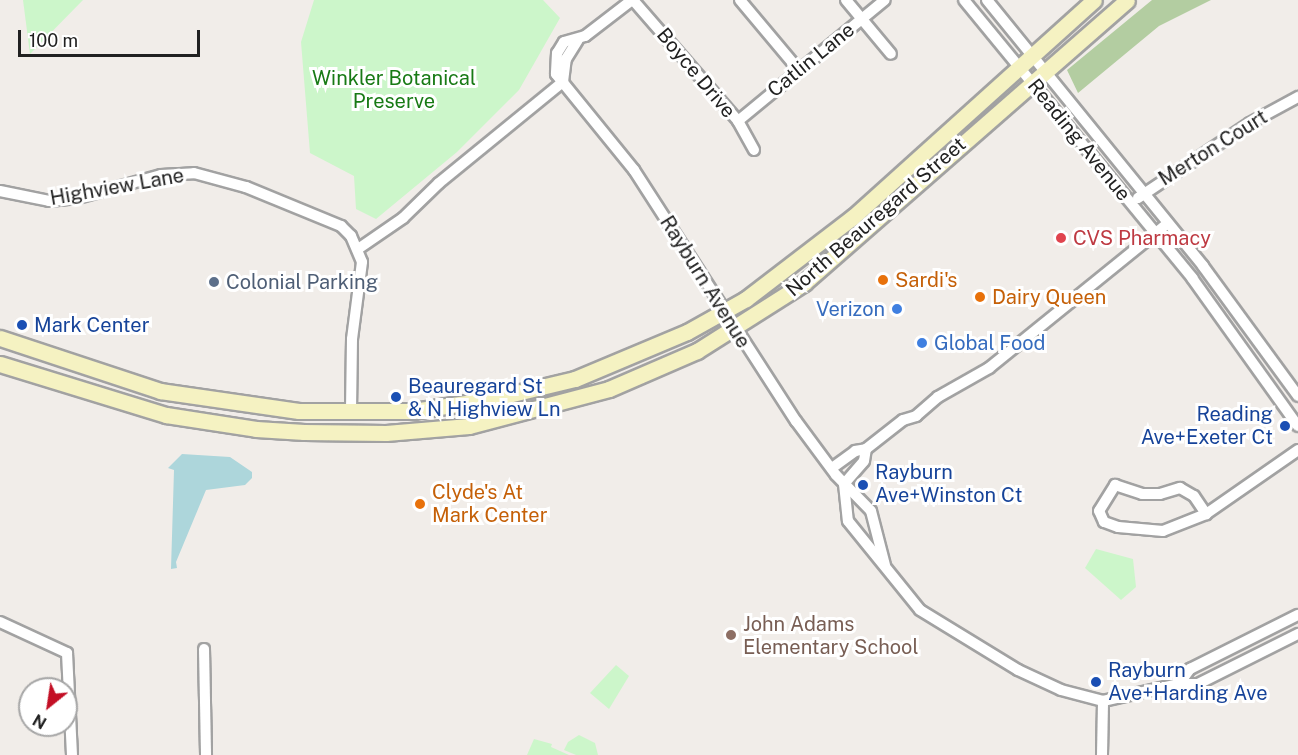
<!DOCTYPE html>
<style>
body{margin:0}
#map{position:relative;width:1298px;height:755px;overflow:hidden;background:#f1ede9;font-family:"Public Sans",sans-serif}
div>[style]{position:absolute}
.forest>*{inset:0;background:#b3cda1}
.park>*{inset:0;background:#ccf6ca}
.water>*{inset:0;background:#add6db}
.roads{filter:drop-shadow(2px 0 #a2a2a2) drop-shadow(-2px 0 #a2a2a2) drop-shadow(0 2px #a2a2a2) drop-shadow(0 -2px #a2a2a2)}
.minor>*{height:10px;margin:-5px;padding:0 5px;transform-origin:5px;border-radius:5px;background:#fff}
.secondary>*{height:15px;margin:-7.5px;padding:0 7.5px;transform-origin:7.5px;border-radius:7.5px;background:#f5f2c2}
.dots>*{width:16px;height:16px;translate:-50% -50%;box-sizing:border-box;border:3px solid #fff;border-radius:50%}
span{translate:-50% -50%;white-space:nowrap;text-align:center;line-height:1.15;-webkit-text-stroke:6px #fff;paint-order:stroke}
.street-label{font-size:20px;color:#212121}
.park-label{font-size:20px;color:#187a15}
.health-label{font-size:20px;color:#be3a42}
.left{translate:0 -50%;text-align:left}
.food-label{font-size:20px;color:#c56008}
.service-label{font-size:20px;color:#4e5e75}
.shop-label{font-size:20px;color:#366cbe}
.right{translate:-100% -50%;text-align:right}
.transit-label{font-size:20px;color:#164399}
.education-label{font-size:20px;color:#785e54}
.north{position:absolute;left:18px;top:677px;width:60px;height:60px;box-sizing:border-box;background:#fff;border:2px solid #a6a6a6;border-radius:50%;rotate:210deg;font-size:16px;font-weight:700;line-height:24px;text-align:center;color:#212121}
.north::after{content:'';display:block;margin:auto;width:21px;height:27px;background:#c30f25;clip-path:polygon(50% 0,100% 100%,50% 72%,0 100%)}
.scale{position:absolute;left:18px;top:30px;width:182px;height:27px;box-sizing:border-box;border:3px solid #212121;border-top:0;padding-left:8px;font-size:18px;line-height:21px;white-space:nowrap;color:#212121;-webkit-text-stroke:4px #fff;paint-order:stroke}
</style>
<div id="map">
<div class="forest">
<div style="clip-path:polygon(1152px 0,1211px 0,1159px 26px,1078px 93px,1067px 70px)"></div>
</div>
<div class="park">
<div style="clip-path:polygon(23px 0,83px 0,30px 54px)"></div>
<div style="clip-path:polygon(314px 0,543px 0,560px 18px,519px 90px,457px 152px,376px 219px,356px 209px,354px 176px,310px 153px,301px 42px)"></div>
<div style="clip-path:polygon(1096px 549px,1133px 559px,1136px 587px,1121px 600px,1085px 568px)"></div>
<div style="clip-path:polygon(616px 665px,629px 676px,609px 709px,590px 693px)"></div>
<div style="clip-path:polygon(579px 735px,595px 743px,598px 755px,576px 755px,564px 750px,568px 742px)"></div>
<div style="clip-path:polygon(534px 739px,552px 744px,551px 747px,569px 755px,527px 755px)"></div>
</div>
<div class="water">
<div style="clip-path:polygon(182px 454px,230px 457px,252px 472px,252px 478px,245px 485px,206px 490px,176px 562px,177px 568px,171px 569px,174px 470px,168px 468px)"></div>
</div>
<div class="roads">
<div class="minor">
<div style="left:632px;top:0;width:59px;rotate:142.5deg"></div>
<div style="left:585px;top:36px;width:22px;rotate:164deg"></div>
<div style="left:564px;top:42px;width:13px;rotate:122deg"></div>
<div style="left:557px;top:53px;width:21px;rotate:93deg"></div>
<div style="left:556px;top:74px;width:124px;rotate:50.9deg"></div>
<div style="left:634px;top:170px;width:299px;rotate:57.2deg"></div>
<div style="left:796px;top:421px;width:67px;rotate:53.5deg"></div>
<div style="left:836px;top:475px;width:50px;rotate:45.8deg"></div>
<div style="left:871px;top:511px;width:56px;rotate:75.5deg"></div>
<div style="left:633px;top:0;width:160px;rotate:49deg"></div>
<div style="left:738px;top:121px;width:33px;rotate:61deg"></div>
<div style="left:740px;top:0;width:90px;rotate:50deg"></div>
<div style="left:846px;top:0;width:70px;rotate:50.2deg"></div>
<div style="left:964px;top:0;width:360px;rotate:50.6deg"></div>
<div style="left:1192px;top:278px;width:182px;rotate:54.4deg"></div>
<div style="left:987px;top:0;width:343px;rotate:50.9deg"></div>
<div style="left:1203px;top:266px;width:161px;rotate:53.8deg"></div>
<div style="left:563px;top:82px;width:23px;rotate:-83deg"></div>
<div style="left:566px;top:59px;width:22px;rotate:-58deg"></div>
<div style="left:738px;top:121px;width:190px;rotate:-39.5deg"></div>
<div style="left:0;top:191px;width:50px;rotate:11.5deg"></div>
<div style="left:49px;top:201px;width:29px;rotate:-6deg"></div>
<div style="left:78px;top:198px;width:86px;rotate:-15.5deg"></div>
<div style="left:161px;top:175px;width:33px;rotate:-3deg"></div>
<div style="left:194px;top:173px;width:54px;rotate:15.1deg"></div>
<div style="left:246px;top:187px;width:103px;rotate:22.3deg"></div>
<div style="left:341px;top:226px;width:14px;rotate:45deg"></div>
<div style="left:351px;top:236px;width:28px;rotate:67deg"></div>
<div style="left:362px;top:262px;width:78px;rotate:97.4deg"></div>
<div style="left:352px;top:339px;width:74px;rotate:90.8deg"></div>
<div style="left:1138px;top:198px;width:135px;rotate:-33.8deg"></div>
<div style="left:1250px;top:123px;width:55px;rotate:-28.4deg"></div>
<div style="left:358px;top:249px;width:55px;rotate:-34.6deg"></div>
<div style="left:403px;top:218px;width:50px;rotate:-44.2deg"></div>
<div style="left:439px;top:183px;width:160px;rotate:-39.2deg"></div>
<div style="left:832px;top:468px;width:29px;rotate:-36deg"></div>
<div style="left:855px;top:451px;width:11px;rotate:-10deg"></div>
<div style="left:866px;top:449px;width:47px;rotate:-38.1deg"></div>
<div style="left:903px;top:420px;width:14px;rotate:-17deg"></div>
<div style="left:916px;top:416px;width:29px;rotate:-41deg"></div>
<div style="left:938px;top:397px;width:59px;rotate:-29.6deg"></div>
<div style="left:989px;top:368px;width:230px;rotate:-39deg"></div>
<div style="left:844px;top:484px;width:37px;rotate:84deg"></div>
<div style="left:848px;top:521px;width:114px;rotate:51deg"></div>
<div style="left:920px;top:610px;width:115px;rotate:31.5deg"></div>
<div style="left:1018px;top:670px;width:47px;rotate:24.9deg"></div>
<div style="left:1061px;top:690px;width:43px;rotate:14.7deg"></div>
<div style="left:1103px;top:701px;width:78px;rotate:-12.6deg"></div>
<div style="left:1179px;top:684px;width:19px"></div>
<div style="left:1198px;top:684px;width:112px;rotate:-26.6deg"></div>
<div style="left:844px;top:484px;width:30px;rotate:-49deg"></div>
<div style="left:864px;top:461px;width:12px;rotate:-81deg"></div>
<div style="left:1115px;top:485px;width:28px;rotate:18deg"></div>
<div style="left:1142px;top:494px;width:18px"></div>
<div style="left:1160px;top:494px;width:21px;rotate:-17deg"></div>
<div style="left:1180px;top:488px;width:16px;rotate:30deg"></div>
<div style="left:1194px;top:496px;width:22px;rotate:56deg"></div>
<div style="left:1206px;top:514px;width:46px;rotate:158.4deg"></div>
<div style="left:1163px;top:531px;width:45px;rotate:-174.9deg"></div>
<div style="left:1118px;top:527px;width:15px;rotate:-160deg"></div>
<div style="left:1104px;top:522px;width:12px;rotate:-114deg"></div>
<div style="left:1099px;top:511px;width:31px;rotate:-58deg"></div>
<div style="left:1206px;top:514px;width:112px;rotate:-34.8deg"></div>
<div style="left:0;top:622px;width:74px;rotate:24.8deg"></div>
<div style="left:67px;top:653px;width:102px;rotate:87.2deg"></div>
<div style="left:204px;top:649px;width:106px;rotate:88.9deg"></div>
<div style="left:1179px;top:684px;width:19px;rotate:-54deg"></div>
<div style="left:1190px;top:669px;width:121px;rotate:-26.6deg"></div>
<div style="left:1102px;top:755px;width:54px;rotate:-88.9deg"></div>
</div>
<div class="secondary">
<div style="left:0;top:338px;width:169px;rotate:18.3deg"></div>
<div style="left:160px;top:391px;width:140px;rotate:8.2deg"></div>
<div style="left:299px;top:411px;width:114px"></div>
<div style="left:413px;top:411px;width:79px;rotate:-8.7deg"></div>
<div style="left:491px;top:399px;width:86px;rotate:-13.4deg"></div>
<div style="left:575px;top:379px;width:121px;rotate:-22.8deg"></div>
<div style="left:687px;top:332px;width:68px;rotate:-29.2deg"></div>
<div style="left:746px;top:299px;width:135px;rotate:-37.5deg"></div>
<div style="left:853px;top:217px;width:324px;rotate:-42deg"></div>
<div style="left:0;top:364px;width:174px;rotate:17.1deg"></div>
<div style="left:166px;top:415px;width:91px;rotate:8.8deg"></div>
<div style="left:256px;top:429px;width:48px;rotate:3.6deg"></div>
<div style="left:304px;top:432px;width:82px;rotate:0.7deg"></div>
<div style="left:386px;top:433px;width:83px;rotate:-4.8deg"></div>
<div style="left:469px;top:426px;width:145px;rotate:-14.8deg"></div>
<div style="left:609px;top:389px;width:96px;rotate:-23.4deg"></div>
<div style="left:697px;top:351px;width:127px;rotate:-32.4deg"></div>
<div style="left:804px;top:283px;width:429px;rotate:-41.2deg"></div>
</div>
</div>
<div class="dots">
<div style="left:1061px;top:238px;background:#e0444e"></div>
<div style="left:883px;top:280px;background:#e8710a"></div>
<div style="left:214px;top:282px;background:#5c6f8a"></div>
<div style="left:980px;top:297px;background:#e8710a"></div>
<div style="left:897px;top:309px;background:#3f7fe0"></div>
<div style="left:22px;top:325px;background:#1a4fb4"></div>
<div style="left:922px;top:343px;background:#3f7fe0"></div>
<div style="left:396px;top:397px;background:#1a4fb4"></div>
<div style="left:1285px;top:426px;background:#1a4fb4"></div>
<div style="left:863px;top:485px;background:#1a4fb4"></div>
<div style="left:420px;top:504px;background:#e8710a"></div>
<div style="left:731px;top:635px;background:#8d6e63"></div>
<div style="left:1096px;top:682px;background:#1a4fb4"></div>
</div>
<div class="street-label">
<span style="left:811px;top:60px;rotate:-39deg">Catlin Lane</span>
<span style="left:696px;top:73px;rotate:50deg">Boyce Drive</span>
<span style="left:1079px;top:140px;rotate:51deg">Reading Avenue</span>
<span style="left:1213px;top:148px;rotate:-32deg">Merton Court</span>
<span style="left:117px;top:187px;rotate:-10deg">Highview Lane</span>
<span style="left:876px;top:217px;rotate:-41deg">North Beauregard Street</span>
<span style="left:705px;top:282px;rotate:58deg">Rayburn Avenue</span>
</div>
<div class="park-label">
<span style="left:394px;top:90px">Winkler Botanical<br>Preserve</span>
</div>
<div class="health-label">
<span class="left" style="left:1073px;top:238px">CVS Pharmacy</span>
</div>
<div class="food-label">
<span class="left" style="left:895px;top:280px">Sardi's</span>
<span class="left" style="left:992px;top:297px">Dairy Queen</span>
<span class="left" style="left:432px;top:504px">Clyde's At<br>Mark Center</span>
</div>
<div class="service-label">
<span class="left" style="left:226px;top:282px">Colonial Parking</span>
</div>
<div class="shop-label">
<span class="right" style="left:885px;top:309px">Verizon</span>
<span class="left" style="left:934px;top:343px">Global Food</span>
</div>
<div class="transit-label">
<span class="left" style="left:34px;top:325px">Mark Center</span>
<span class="left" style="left:408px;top:398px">Beauregard St<br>&amp; N Highview Ln</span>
<span class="right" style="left:1273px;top:426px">Reading<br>Ave+Exeter Ct</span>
<span class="left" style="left:875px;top:484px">Rayburn<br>Ave+Winston Ct</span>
<span class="left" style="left:1108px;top:682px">Rayburn<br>Ave+Harding Ave</span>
</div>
<div class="education-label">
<span class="left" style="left:743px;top:636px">John Adams<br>Elementary School</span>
</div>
<div class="north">N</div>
<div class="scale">100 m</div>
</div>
